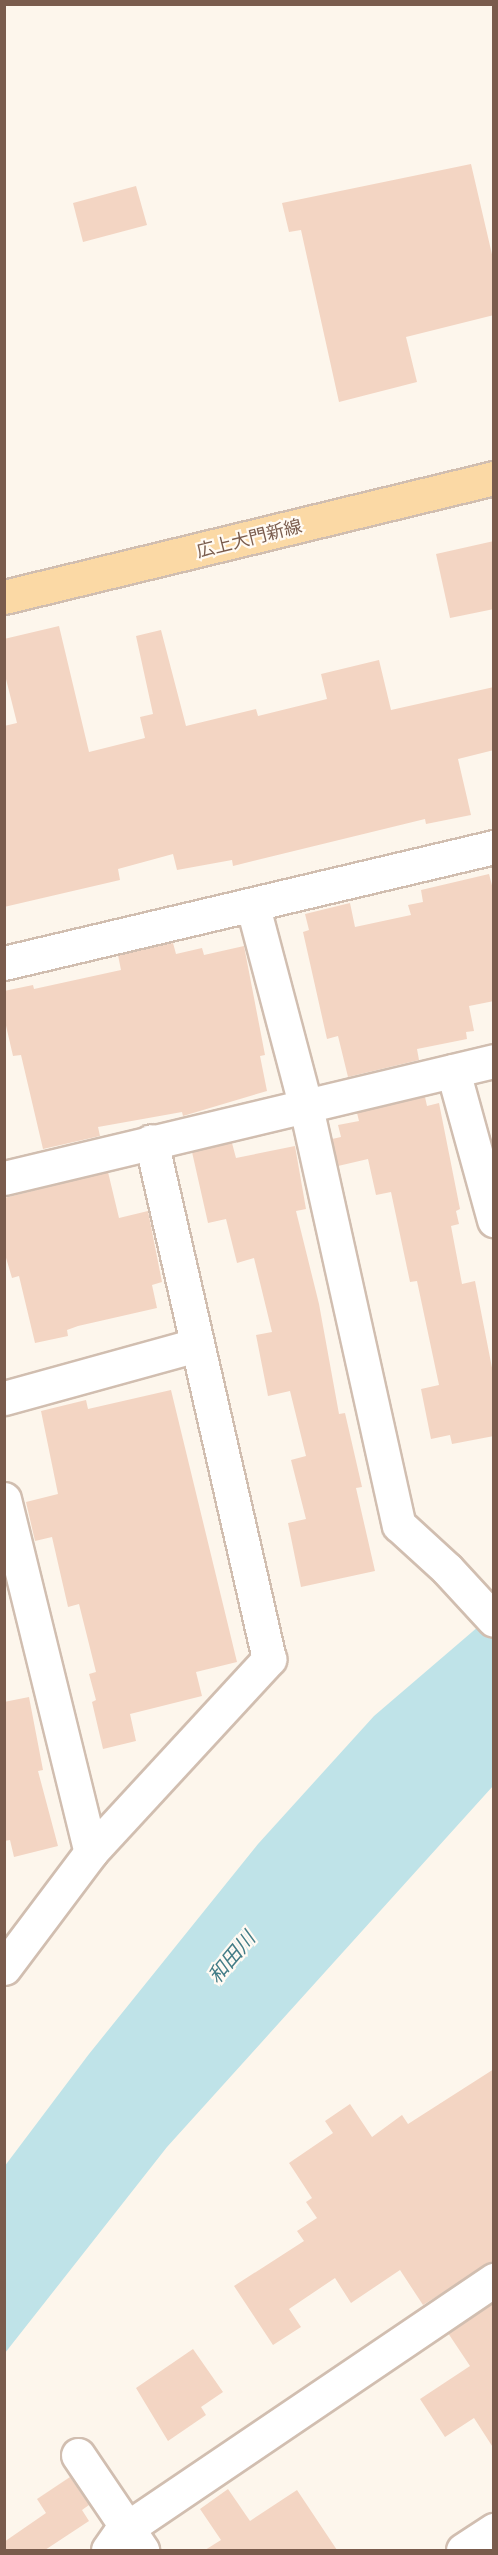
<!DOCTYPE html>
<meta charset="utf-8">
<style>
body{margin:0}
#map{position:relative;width:498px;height:2555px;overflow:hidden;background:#fdf6ec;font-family:Manrope,"Noto Sans JP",sans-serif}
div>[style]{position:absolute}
.water>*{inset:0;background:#bfe3e8}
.building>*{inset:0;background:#f3d5c3}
.roads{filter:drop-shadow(2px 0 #d1beb0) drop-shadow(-2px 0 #d1beb0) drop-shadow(0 2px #d1beb0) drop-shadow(0 -2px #d1beb0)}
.minor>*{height:33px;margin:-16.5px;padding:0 16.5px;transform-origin:16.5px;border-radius:16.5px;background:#fff}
.major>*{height:33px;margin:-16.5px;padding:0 16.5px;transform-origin:16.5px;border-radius:16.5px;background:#fbd9a5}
span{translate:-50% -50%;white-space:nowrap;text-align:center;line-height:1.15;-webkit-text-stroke:4.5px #fffaf3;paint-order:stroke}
.street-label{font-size:18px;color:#7a5c4d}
.water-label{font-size:20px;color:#437c86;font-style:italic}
.frame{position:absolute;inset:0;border:6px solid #7a5c4d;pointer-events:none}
</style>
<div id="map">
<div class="water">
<div style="clip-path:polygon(493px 1614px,493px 1786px,167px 2147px,5px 2353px,4px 2167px,89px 2054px,258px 1844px,374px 1716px)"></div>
</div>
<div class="building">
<div style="clip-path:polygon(471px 164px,494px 263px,494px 315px,406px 337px,417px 382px,339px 402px,301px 230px,289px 232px,282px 203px)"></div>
<div style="clip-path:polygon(136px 186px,147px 225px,83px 242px,73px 203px)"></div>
<div style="clip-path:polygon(494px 541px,494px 609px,450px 618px,436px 554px)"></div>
<div style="clip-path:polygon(59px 626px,89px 752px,145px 738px,140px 717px,153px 714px,136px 636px,161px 630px,186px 726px,256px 709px,258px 716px,327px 699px,321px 674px,379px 660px,391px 710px,494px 687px,494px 750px,458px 759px,471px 815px,426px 824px,425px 819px,233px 866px,232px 860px,177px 870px,173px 854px,118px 869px,120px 880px,4px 907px,4px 726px,17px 723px,4px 671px,4px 639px)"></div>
<div style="clip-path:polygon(489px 874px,494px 893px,494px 1001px,469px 1006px,474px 1031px,466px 1032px,467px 1039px,417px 1049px,419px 1060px,348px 1077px,338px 1036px,327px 1039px,303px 932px,309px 930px,305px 914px,350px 903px,355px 927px,411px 915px,408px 905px,423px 902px,421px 890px)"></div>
<div style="clip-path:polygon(173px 943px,176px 954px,202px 948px,204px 955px,244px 946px,265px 1055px,260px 1056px,267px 1091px,183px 1116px,182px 1112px,98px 1127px,100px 1136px,43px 1149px,21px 1055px,13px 1056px,4px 1017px,4px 991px,33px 985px,34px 989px,121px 970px,118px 955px)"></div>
<div style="clip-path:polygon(425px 1097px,427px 1106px,439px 1103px,460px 1209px,456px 1211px,459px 1224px,451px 1226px,462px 1284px,475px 1281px,494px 1378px,494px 1436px,452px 1444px,450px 1435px,431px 1439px,421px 1389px,439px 1385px,417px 1281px,410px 1282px,391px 1192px,376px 1195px,368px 1159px,338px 1166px,332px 1139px,341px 1137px,338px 1125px,359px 1121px,357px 1113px)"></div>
<div style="clip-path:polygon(232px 1143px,236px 1158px,295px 1146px,306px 1209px,296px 1211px,319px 1304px,339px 1414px,345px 1413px,362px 1487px,356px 1488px,375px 1571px,301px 1587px,288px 1523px,306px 1519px,291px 1460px,306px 1456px,290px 1391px,268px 1396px,256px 1335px,272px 1332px,254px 1258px,237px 1263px,226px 1219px,208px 1223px,192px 1152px)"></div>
<div style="clip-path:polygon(108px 1172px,119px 1218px,148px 1211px,162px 1282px,152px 1285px,157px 1308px,78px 1326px,67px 1330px,68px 1336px,35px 1343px,19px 1276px,12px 1278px,4px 1251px,4px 1198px)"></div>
<div style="clip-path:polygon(171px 1390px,237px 1662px,196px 1672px,202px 1696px,130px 1714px,136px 1741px,103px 1749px,92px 1702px,96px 1700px,89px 1674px,96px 1672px,79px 1604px,68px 1607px,52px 1537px,35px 1541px,26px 1502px,58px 1494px,41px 1411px,86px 1400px,88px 1409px)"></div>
<div style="clip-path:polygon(29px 1697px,43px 1770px,38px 1771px,58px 1846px,14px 1857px,10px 1840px,4px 1841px,4px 1702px)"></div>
<div style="clip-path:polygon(494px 2069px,494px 2261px,423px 2305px,400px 2270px,351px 2303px,335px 2278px,289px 2309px,301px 2327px,273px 2345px,234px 2286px,304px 2241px,297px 2231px,317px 2218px,306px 2202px,312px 2198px,289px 2163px,333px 2133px,325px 2121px,350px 2104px,372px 2137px,402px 2115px,408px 2124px)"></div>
<div style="clip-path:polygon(494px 2303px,494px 2449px,474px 2418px,445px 2437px,420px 2399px,470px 2366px,448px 2333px)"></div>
<div style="clip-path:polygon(193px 2349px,223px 2392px,201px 2407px,206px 2415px,168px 2441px,136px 2388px)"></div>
<div style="clip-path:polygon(70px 2477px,89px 2505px,82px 2510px,89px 2521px,45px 2550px,4px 2550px,4px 2542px,46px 2513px,37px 2499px)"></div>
<div style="clip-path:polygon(228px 2489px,250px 2521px,297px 2490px,337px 2550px,205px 2550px,221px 2540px,200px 2509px)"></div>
</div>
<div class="roads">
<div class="minor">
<div style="left:253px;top:907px;width:207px;rotate:75.2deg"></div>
<div style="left:306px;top:1107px;width:428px;rotate:77.5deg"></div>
<div style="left:399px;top:1525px;width:65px;rotate:42.5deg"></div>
<div style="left:447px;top:1569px;width:69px;rotate:47.3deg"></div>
<div style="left:4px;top:963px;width:504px;rotate:-13.32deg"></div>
<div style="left:453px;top:1071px;width:155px;rotate:74.6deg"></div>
<div style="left:4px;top:1178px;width:504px;rotate:-13.43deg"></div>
<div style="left:4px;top:1398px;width:200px;rotate:-15.4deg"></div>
<div style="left:4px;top:1499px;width:364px;rotate:76.2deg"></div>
<div style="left:4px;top:1968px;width:145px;rotate:-53.1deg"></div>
<div style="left:91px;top:1852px;width:263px;rotate:-47.3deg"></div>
<div style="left:269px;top:1659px;width:531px;rotate:-102.83deg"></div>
<div style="left:78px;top:2455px;width:115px;rotate:56deg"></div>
<div style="left:108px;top:2550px;width:21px;rotate:-55deg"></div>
<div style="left:120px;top:2533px;width:452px;rotate:-34.1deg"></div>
<div style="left:463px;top:2550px;width:37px;rotate:-33deg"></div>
</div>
<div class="major">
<div style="left:4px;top:597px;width:504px;rotate:-13.65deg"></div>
</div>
</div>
<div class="street-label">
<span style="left:249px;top:538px;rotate:-14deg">広上大門新線</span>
</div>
<div class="water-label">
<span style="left:231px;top:1957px;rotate:-50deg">和田川</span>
</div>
<div class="frame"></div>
</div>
